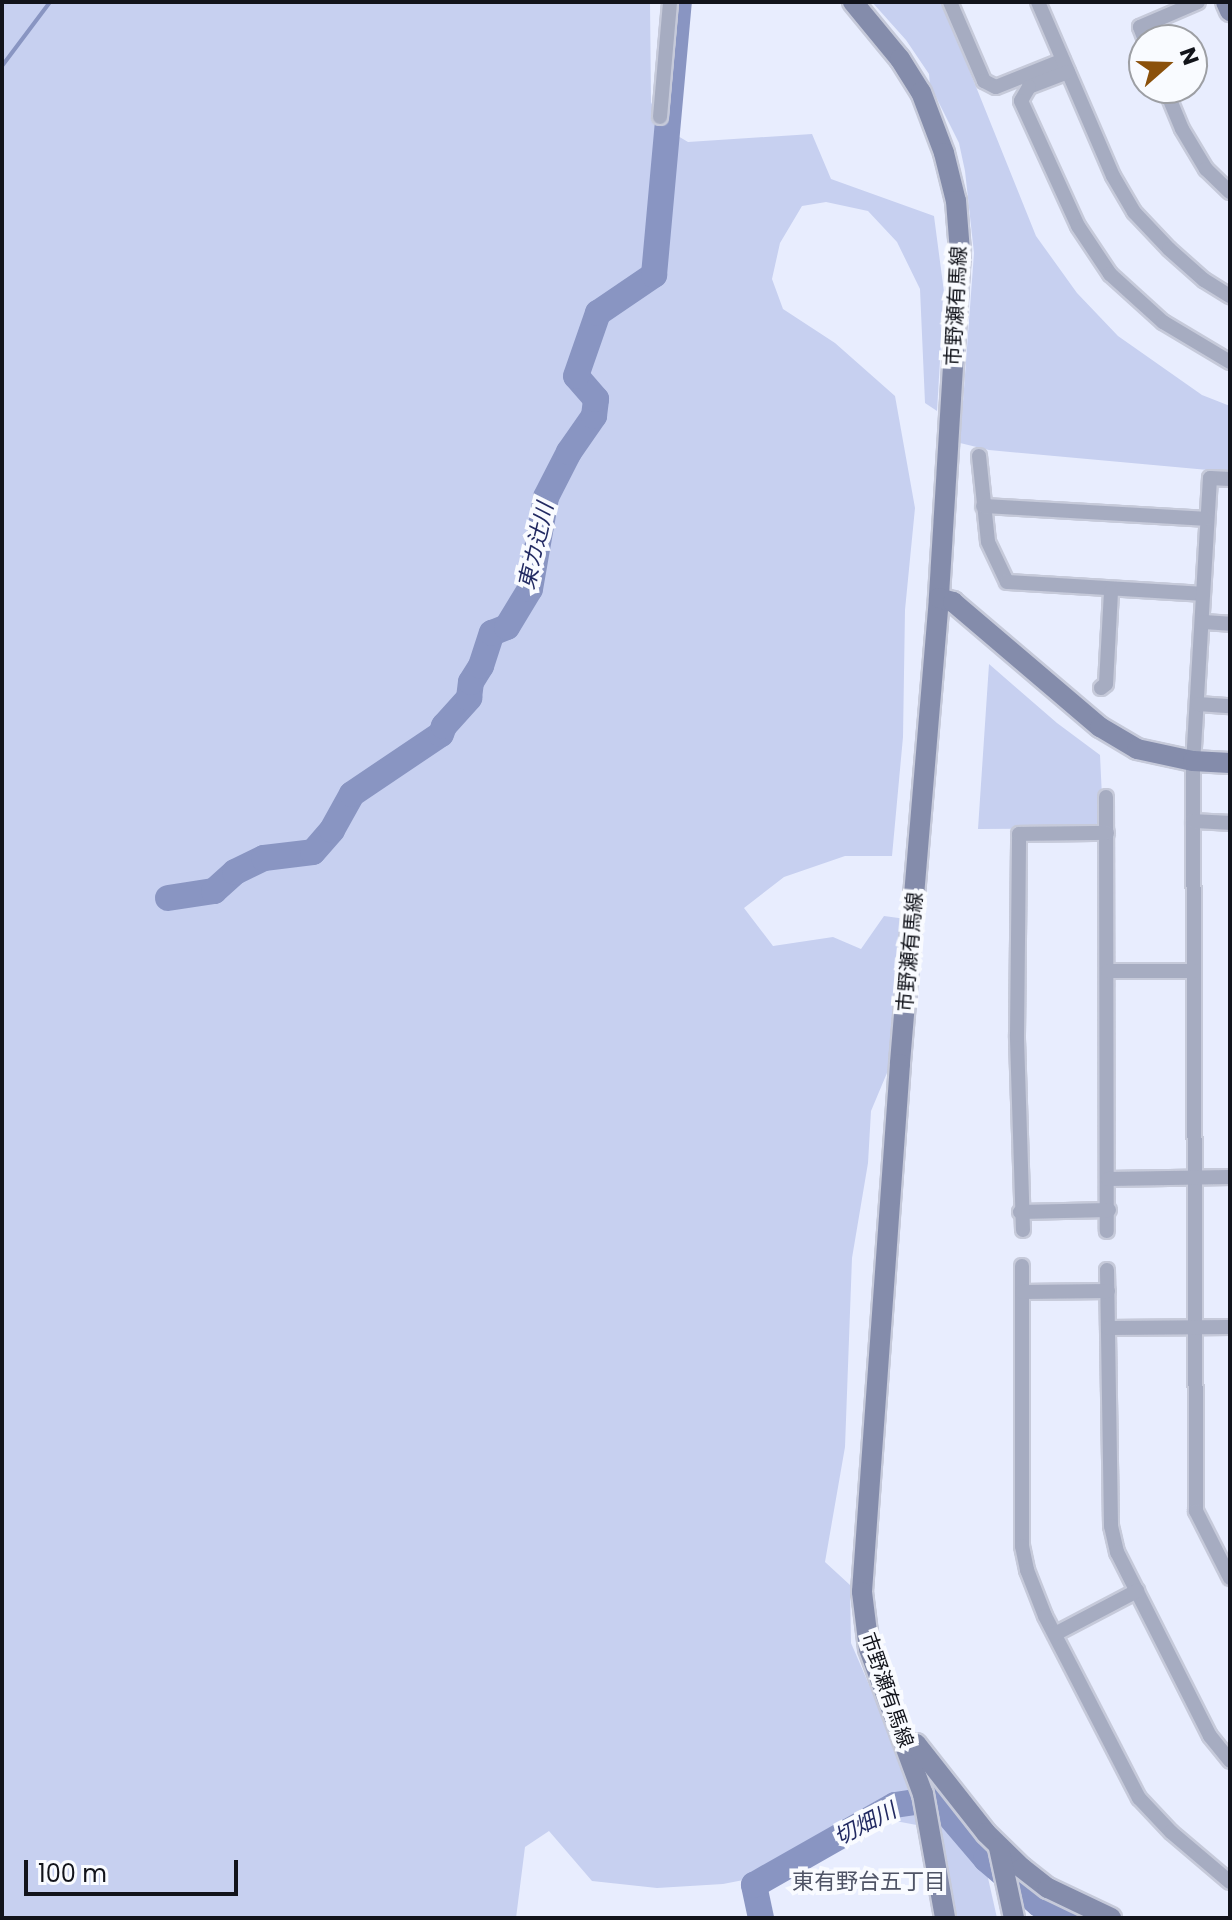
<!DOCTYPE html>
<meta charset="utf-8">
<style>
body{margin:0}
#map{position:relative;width:1232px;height:1920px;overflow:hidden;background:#e8edfe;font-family:Poppins,"Noto Sans JP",sans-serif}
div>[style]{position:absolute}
.green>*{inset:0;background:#c7d0f0}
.stream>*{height:4px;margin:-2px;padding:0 2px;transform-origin:2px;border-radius:2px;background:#8995c2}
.river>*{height:26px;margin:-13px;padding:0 13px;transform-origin:13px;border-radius:13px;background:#8995c2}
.roads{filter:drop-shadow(2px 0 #c6cada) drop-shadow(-2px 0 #c6cada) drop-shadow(0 2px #c6cada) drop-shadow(0 -2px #c6cada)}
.street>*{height:14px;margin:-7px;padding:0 7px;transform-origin:7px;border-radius:7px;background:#a6acc1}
.secondary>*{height:20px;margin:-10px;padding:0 10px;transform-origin:10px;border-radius:10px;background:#848cab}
span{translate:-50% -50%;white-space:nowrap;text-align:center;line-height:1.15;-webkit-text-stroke:8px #f9fbff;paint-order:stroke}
.street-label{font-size:20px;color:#12141b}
.water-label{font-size:22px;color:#222a62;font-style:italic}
.neighbourhood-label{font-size:22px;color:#4f5466}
.frame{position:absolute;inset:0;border:4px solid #12141b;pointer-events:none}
.north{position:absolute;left:1128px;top:24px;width:80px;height:80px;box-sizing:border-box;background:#f9fbff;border:2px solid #9d9fa4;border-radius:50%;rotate:70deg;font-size:22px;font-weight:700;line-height:32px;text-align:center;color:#12141b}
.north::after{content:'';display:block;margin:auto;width:28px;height:36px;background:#8b510b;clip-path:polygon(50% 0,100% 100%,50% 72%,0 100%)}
.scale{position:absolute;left:24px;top:1860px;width:214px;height:36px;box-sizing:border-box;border:4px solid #12141b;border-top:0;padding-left:10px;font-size:24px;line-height:28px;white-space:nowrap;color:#12141b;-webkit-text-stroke:6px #f9fbff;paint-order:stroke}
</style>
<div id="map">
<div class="green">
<div style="clip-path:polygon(2px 2px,650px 2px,651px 102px,661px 126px,688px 142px,812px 134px,831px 179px,934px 216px,944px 292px,937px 411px,925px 403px,920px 289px,897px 242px,868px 211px,826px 202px,802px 206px,780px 243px,772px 279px,783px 309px,835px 343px,895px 396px,915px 508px,905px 610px,903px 737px,892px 856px,845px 856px,784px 877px,744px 908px,773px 946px,833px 937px,861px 949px,884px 916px,906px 919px,892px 1061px,871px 1111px,868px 1163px,852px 1258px,845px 1447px,825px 1562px,850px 1585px,851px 1643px,912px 1784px,922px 1826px,890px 1820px,785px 1872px,723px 1884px,657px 1888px,592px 1881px,549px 1831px,525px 1847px,516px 1918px,2px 1918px)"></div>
<div style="clip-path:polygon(872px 2px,942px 2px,1036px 236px,1077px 293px,1118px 336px,1202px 395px,1230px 406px,1230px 472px,989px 450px,960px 443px,974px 253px,965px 171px,959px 143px,930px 85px,929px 74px,906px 40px)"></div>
<div style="clip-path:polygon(989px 664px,1057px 723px,1100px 755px,1103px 818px,1092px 828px,978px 829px)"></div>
<div style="clip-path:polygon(936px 1806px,986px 1869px,997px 1918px,953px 1918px)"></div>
</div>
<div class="stream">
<div style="left:2px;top:66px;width:80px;rotate:-53.1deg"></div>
</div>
<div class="river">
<div style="left:168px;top:898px;width:47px;rotate:-8.7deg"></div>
<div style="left:214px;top:891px;width:28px;rotate:-42deg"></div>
<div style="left:235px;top:872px;width:32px;rotate:-26deg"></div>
<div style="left:264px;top:858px;width:49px;rotate:-7deg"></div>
<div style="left:313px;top:852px;width:29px;rotate:-49deg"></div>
<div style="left:332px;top:830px;width:41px;rotate:-60.9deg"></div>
<div style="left:352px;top:794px;width:107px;rotate:-34deg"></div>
<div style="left:441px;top:734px;width:9px;rotate:-69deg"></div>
<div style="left:444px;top:726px;width:38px;rotate:-48deg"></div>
<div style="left:469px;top:698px;width:16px;rotate:-83deg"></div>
<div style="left:471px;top:682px;width:19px;rotate:-58deg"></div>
<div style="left:481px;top:666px;width:35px;rotate:-72deg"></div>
<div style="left:492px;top:633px;width:16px;rotate:-22deg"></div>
<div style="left:507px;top:627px;width:44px;rotate:-58.8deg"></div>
<div style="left:530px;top:589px;width:93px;rotate:-80.1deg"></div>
<div style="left:546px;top:497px;width:51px;rotate:-62.9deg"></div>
<div style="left:569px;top:452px;width:44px;rotate:-55.2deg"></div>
<div style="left:594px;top:416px;width:17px;rotate:-83deg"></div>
<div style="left:596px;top:399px;width:30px;rotate:-131deg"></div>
<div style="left:576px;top:376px;width:67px;rotate:-70.8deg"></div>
<div style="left:598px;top:313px;width:68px;rotate:-34.2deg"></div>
<div style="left:654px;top:275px;width:274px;rotate:-84.8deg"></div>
<div style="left:761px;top:1918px;width:34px;rotate:-102deg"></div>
<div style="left:754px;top:1885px;width:162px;rotate:-29.6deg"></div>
<div style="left:895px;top:1805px;width:40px;rotate:-8.5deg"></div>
<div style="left:935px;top:1799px;width:79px;rotate:49.6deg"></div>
<div style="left:986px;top:1859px;width:70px;rotate:40.3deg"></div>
<div style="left:1039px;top:1904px;width:34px;rotate:24deg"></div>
</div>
<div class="roads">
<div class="street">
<div style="left:950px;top:2px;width:86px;rotate:66.7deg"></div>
<div style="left:984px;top:81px;width:13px;rotate:27deg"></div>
<div style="left:996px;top:87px;width:72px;rotate:-21.9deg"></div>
<div style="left:1038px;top:2px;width:189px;rotate:66.7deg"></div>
<div style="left:1113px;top:176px;width:42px;rotate:59.7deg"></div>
<div style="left:1134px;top:212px;width:51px;rotate:46.6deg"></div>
<div style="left:1169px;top:249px;width:47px;rotate:41.5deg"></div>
<div style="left:1204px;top:280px;width:31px;rotate:32deg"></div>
<div style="left:1145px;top:40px;width:14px;rotate:-111deg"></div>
<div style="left:1140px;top:27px;width:63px;rotate:-23.3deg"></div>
<div style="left:1068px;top:72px;width:42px;rotate:159deg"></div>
<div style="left:1029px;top:87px;width:16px;rotate:120deg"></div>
<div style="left:1021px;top:101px;width:137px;rotate:65.5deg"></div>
<div style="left:1078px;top:226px;width:58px;rotate:56.3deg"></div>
<div style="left:1110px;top:274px;width:72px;rotate:42.2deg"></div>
<div style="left:1163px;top:322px;width:78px;rotate:30.8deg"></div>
<div style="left:1165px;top:88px;width:44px;rotate:67.5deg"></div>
<div style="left:1182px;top:129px;width:47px;rotate:59deg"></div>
<div style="left:1206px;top:169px;width:33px;rotate:44deg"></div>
<div style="left:660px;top:117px;width:115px;rotate:-85deg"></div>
<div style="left:979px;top:456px;width:86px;rotate:84deg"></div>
<div style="left:988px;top:542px;width:44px;rotate:64.6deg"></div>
<div style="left:1007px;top:582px;width:195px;rotate:3.5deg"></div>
<div style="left:1230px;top:479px;width:20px;rotate:-177deg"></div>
<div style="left:1210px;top:478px;width:284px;rotate:93.4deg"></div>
<div style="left:1193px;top:761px;width:750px;rotate:89.77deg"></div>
<div style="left:1196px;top:1511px;width:75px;rotate:63.1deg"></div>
<div style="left:983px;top:506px;width:223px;rotate:3.3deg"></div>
<div style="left:1204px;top:622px;width:26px;rotate:4deg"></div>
<div style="left:1101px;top:688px;width:6px;rotate:-39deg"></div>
<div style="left:1106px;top:684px;width:93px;rotate:-86.9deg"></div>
<div style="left:1198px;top:704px;width:32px;rotate:4deg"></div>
<div style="left:1106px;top:797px;width:434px;rotate:89.9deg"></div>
<div style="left:1193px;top:821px;width:37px;rotate:3deg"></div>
<div style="left:1108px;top:971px;width:86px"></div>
<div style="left:1108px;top:1179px;width:122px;rotate:-0.9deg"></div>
<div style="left:1020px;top:1212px;width:89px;rotate:-1.3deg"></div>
<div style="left:1023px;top:1230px;width:195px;rotate:-91.8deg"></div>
<div style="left:1017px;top:1035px;width:201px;rotate:-89.4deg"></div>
<div style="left:1019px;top:834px;width:88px;rotate:-0.7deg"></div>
<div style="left:1022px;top:1266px;width:280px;rotate:90deg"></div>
<div style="left:1022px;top:1546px;width:25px;rotate:78deg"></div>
<div style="left:1027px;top:1570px;width:49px;rotate:68.6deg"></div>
<div style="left:1045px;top:1616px;width:205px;rotate:62.7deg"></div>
<div style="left:1139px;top:1798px;width:47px;rotate:46.7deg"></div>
<div style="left:1171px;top:1832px;width:77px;rotate:40.3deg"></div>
<div style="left:1107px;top:1270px;width:256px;rotate:89.1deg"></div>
<div style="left:1111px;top:1526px;width:27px;rotate:77deg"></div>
<div style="left:1117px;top:1552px;width:206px;rotate:63.2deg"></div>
<div style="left:1210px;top:1736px;width:32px;rotate:51deg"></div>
<div style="left:1022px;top:1292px;width:86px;rotate:-0.7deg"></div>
<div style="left:1108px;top:1328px;width:122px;rotate:-0.5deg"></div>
<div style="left:1055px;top:1634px;width:93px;rotate:-27.7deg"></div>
</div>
<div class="secondary">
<div style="left:853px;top:2px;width:74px;rotate:50.5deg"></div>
<div style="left:900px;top:59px;width:39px;rotate:58deg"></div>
<div style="left:921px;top:92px;width:65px;rotate:69.3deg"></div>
<div style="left:944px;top:153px;width:49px;rotate:76deg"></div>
<div style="left:956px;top:201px;width:51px;rotate:85.5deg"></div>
<div style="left:960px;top:252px;width:347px;rotate:93.5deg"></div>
<div style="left:939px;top:598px;width:468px;rotate:94.8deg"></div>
<div style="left:900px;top:1064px;width:529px;rotate:94.12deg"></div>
<div style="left:862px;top:1592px;width:57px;rotate:83deg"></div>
<div style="left:869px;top:1649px;width:155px;rotate:69.6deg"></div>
<div style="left:923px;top:1794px;width:126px;rotate:79.9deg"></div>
<div style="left:1226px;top:2px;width:10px;rotate:66deg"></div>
<div style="left:939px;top:598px;width:15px;rotate:16deg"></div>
<div style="left:953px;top:602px;width:193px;rotate:40.4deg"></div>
<div style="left:1100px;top:727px;width:43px;rotate:30.7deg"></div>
<div style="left:1137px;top:749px;width:57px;rotate:12.1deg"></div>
<div style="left:1193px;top:761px;width:37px;rotate:3deg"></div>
<div style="left:906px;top:1746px;width:10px;rotate:-11deg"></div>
<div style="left:916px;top:1744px;width:113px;rotate:51.8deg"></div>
<div style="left:986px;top:1833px;width:50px;rotate:44.2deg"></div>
<div style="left:1022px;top:1868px;width:33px;rotate:38deg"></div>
<div style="left:1048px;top:1888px;width:70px;rotate:25.5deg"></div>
<div style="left:999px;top:1848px;width:72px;rotate:77.9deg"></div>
</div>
</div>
<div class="street-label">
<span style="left:956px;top:306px;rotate:-87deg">市野瀬有馬線</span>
<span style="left:910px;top:952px;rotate:-85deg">市野瀬有馬線</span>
<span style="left:887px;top:1690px;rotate:71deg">市野瀬有馬線</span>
</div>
<div class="water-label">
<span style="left:536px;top:546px;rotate:-77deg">東カ辻川</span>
<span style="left:865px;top:1824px;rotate:-27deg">切畑川</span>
</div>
<div class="neighbourhood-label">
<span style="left:869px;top:1882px">東有野台五丁目</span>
</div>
<div class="frame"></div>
<div class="north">N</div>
<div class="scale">100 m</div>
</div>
